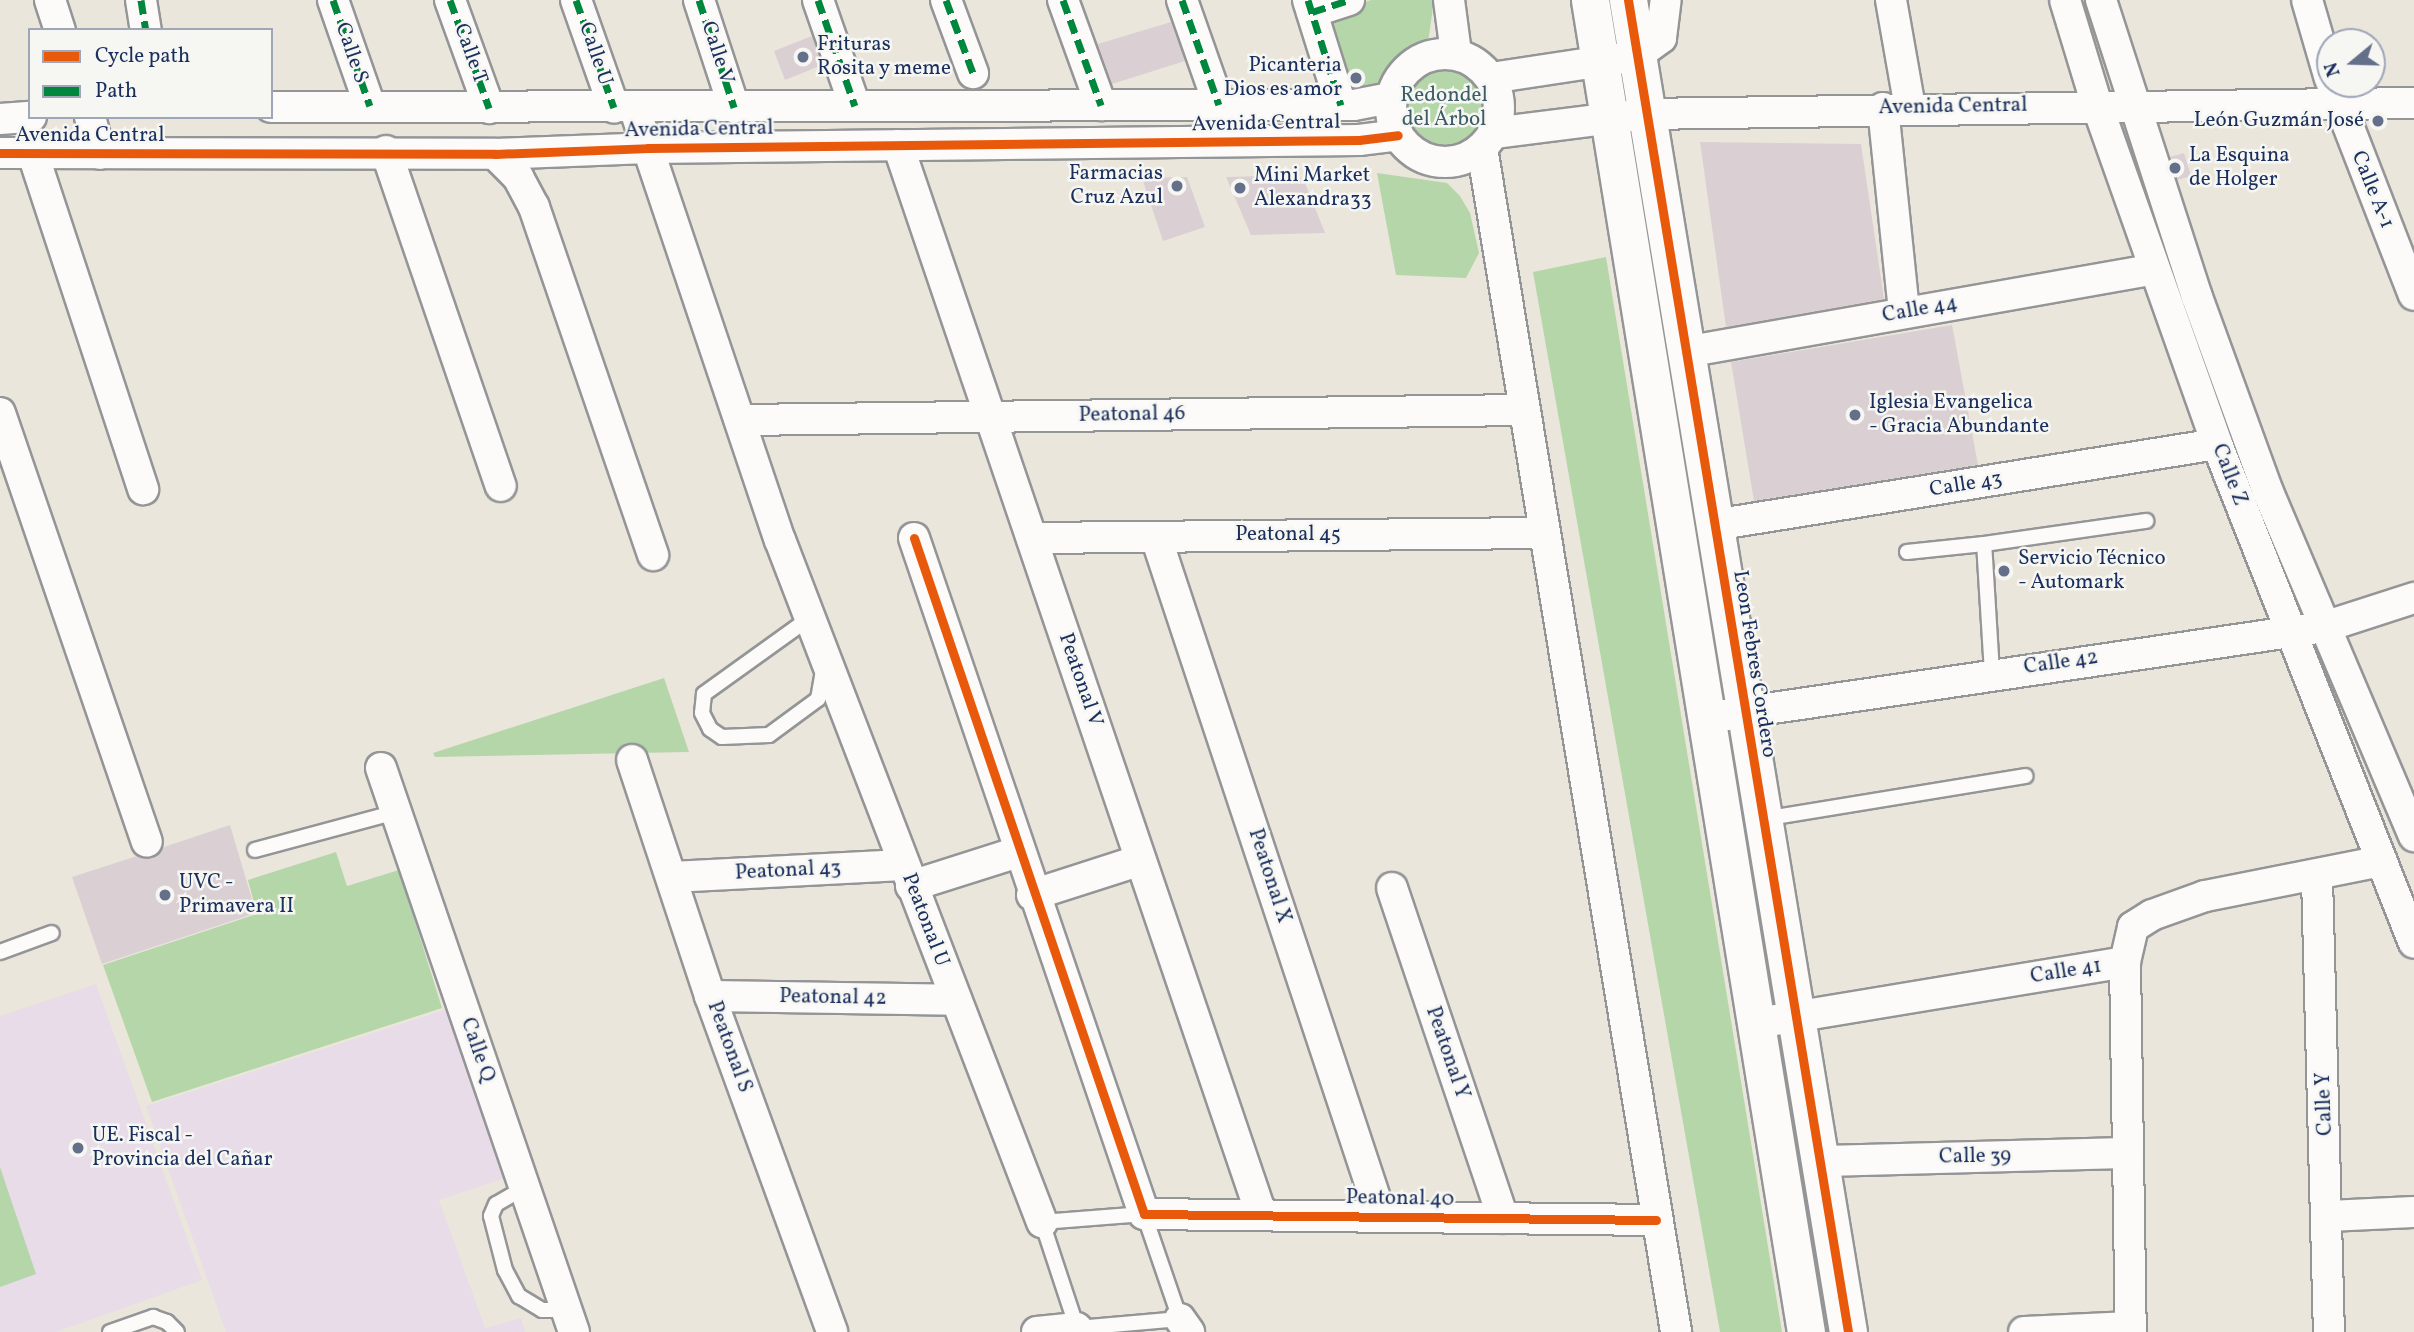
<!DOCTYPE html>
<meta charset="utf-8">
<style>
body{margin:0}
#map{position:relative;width:2414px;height:1332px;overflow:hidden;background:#ebe6db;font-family:Vollkorn,serif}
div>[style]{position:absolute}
.built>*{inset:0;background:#e7dce8}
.green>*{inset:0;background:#b5d6a9}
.round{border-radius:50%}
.building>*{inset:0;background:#dacfd2}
.roads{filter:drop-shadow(2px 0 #949597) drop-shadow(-2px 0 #949597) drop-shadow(0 2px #949597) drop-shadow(0 -2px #949597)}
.service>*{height:14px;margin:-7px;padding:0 7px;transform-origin:7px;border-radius:7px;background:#fcfbfa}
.minor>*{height:30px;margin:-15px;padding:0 15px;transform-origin:15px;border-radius:15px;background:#fcfbfa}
.minor>.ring{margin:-15px;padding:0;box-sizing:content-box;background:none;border:30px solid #fcfbfa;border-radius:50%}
.tertiary>*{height:37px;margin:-18.5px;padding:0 18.5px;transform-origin:18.5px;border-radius:18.5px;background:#fcfbfa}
.quiet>*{height:7px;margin-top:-3.5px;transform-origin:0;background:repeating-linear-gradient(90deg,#00873e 0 14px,transparent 0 21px)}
.cycleway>*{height:9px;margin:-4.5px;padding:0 4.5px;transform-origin:4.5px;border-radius:4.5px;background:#e8590c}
.dots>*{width:19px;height:19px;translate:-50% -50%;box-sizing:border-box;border:4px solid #f6f6f2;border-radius:50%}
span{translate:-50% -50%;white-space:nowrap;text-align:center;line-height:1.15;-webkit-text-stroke:5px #f6f6f2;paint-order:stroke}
.poi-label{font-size:21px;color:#1b2f5e}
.left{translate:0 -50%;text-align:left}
.right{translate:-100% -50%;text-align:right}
.street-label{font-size:21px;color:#1b2f5e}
.park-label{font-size:21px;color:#3c5d68}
.legend{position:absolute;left:28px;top:28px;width:245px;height:91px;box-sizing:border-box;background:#f6f6f2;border:2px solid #9ea6b7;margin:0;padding:9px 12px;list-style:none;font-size:21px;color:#1b2f5e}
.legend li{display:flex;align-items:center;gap:14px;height:35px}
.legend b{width:35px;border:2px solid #9ea6b7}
.north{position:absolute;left:2316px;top:28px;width:70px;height:70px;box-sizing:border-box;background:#f6f6f2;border:2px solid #9ea6b7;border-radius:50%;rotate:251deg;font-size:19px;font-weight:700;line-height:28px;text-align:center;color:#1b2f5e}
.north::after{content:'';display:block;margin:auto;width:24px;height:32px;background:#646f8a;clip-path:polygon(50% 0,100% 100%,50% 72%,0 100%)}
</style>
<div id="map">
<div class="built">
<div style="clip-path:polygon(96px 984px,202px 1280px,56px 1332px,0 1332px,0 1016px)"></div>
<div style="clip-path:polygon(457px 1006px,511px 1176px,439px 1200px,485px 1328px,521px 1318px,525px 1332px,226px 1332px,146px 1106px)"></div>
</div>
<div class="green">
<div style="clip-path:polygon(1371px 0,1434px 0,1429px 36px,1425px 48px,1406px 58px,1386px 83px,1344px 94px,1321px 17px)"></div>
<div class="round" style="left:1396px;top:59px;width:96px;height:96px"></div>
<div style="clip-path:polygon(1377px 173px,1447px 183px,1460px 196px,1470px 213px,1479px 253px,1466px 278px,1396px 275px)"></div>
<div style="clip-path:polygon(1606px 257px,1782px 1332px,1720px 1332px,1533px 272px)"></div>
<div style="clip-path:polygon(664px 678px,689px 752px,435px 757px,433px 753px)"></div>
<div style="clip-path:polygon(336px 852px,347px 886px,399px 870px,442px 1008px,152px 1102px,103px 965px,257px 914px,248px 880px)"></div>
<div style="clip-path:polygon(0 1167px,36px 1274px,0 1287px)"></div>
</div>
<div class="building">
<div style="clip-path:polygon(1171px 22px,1185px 61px,1112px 84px,1098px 44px)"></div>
<div style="clip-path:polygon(812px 36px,822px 65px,785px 80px,774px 51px)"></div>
<div style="clip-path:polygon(1700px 142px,1861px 144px,1884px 299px,1726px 327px)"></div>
<div style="clip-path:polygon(2184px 153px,2191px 176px,2177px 180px,2170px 157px)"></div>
<div style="clip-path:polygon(1272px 176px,1303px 178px,1325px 233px,1251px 235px,1226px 177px)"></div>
<div style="clip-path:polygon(1187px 177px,1205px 227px,1163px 241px,1142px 178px)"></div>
<div style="clip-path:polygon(1952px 325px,1978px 465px,1754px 501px,1731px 362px)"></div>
<div style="clip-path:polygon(230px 825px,256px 913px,102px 964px,72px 877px,137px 856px,152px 859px,164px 847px)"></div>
</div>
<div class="roads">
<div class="service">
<div style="left:1907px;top:552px;width:77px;rotate:-5.9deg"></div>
<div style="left:811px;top:617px;width:132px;rotate:144.3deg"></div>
<div style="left:704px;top:694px;width:19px;rotate:96deg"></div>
<div style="left:702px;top:713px;width:18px;rotate:63deg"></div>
<div style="left:710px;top:729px;width:14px;rotate:34deg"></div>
<div style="left:722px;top:737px;width:47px;rotate:-2.4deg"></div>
<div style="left:769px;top:735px;width:61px;rotate:-36.3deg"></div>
<div style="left:818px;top:699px;width:29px;rotate:-80deg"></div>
<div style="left:1992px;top:673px;width:129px;rotate:-93.5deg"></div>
<div style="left:1984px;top:544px;width:164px;rotate:-8.1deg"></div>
<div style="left:1763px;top:819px;width:266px;rotate:-9.3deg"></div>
<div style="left:255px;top:850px;width:146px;rotate:-15.1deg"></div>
<div style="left:0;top:952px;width:55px;rotate:-20.1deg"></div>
<div style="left:524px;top:1188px;width:32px;rotate:150deg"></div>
<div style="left:496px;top:1204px;width:13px;rotate:113deg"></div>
<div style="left:491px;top:1216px;width:56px;rotate:75.5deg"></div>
<div style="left:505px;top:1270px;width:30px;rotate:62deg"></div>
<div style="left:519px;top:1296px;width:27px;rotate:31deg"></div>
<div style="left:542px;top:1310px;width:25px"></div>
<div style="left:1144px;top:1214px;width:111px;rotate:71.1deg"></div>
<div style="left:1180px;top:1319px;width:103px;rotate:175deg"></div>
<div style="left:1077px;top:1328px;width:112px;rotate:-108.3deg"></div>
<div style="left:1042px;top:1222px;width:102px;rotate:-4.5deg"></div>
<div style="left:110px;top:1332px;width:46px;rotate:-19.2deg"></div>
<div style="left:153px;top:1317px;width:15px;rotate:20deg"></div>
<div style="left:167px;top:1322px;width:14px;rotate:45deg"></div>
</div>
<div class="minor">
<div style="left:50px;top:0;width:32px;rotate:72deg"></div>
<div style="left:141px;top:0;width:30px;rotate:81deg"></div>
<div style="left:333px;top:0;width:112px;rotate:70.8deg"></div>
<div style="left:450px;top:0;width:115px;rotate:70.1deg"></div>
<div style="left:576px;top:0;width:114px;rotate:70.6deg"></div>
<div style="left:699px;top:0;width:113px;rotate:71.9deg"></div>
<div style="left:818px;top:0;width:112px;rotate:70.8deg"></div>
<div style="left:946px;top:0;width:78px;rotate:69.7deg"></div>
<div style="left:1063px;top:0;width:112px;rotate:70.1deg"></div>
<div style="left:1182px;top:0;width:111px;rotate:70.6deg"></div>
<div style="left:1308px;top:0;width:110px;rotate:72.6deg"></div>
<div style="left:1449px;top:0;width:53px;rotate:82.5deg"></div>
<div style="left:1891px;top:0;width:110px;rotate:80deg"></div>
<div style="left:2065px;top:0;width:110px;rotate:73.1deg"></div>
<div style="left:2097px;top:105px;width:360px;rotate:70.5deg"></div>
<div style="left:2217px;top:444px;width:536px;rotate:68.46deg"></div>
<div style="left:2101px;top:0;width:312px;rotate:72.1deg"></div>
<div style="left:2197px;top:297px;width:208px;rotate:70deg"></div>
<div style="left:2268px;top:492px;width:374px;rotate:67deg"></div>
<div style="left:2307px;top:0;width:82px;rotate:73.8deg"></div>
<div style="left:1312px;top:12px;width:39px;rotate:-18deg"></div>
<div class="ring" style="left:1391px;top:54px;width:78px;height:78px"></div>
<div style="left:1491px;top:78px;width:147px;rotate:-8.6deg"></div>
<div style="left:1636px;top:56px;width:31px;rotate:-36deg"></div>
<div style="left:1661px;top:38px;width:38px;rotate:-83deg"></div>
<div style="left:2332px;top:84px;width:226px;rotate:68.8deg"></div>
<div style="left:271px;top:107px;width:1083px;rotate:-0.11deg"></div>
<div style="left:1354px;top:105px;width:38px;rotate:-11deg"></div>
<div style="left:634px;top:107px;width:457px;rotate:71.4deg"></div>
<div style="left:780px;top:540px;width:731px;rotate:68.99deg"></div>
<div style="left:1883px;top:108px;width:205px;rotate:84.1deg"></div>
<div style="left:90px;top:117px;width:38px;rotate:75deg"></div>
<div style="left:0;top:119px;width:31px;rotate:-4deg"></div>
<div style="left:1494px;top:133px;width:151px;rotate:-7.2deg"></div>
<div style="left:1644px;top:114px;width:770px;rotate:-0.82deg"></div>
<div style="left:898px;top:145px;width:1129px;rotate:71.24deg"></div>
<div style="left:1482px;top:148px;width:1200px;rotate:80.69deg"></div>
<div style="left:386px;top:151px;width:354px;rotate:71.1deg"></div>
<div style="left:0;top:153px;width:495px;rotate:0.1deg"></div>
<div style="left:495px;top:154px;width:153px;rotate:-2.2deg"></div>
<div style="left:648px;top:148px;width:711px;rotate:-0.64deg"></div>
<div style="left:1359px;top:140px;width:39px;rotate:-7deg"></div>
<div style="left:33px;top:154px;width:353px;rotate:71.8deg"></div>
<div style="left:495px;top:154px;width:33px;rotate:45deg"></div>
<div style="left:518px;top:177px;width:34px;rotate:62deg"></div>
<div style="left:534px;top:207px;width:368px;rotate:71.1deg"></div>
<div style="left:1685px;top:352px;width:476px;rotate:-10deg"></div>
<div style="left:0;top:413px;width:453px;rotate:71.1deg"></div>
<div style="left:740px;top:420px;width:784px;rotate:-0.73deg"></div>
<div style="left:1714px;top:525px;width:509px;rotate:-9.15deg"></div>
<div style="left:1156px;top:537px;width:715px;rotate:71.67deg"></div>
<div style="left:914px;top:538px;width:714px;rotate:71.21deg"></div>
<div style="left:1144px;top:1214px;width:512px;rotate:0.67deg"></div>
<div style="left:1032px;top:538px;width:512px;rotate:-0.56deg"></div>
<div style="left:1705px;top:718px;width:626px;rotate:-8.36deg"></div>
<div style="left:2324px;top:627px;width:95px;rotate:-17.9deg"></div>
<div style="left:632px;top:760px;width:249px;rotate:71.7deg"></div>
<div style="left:710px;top:996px;width:357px;rotate:70deg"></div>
<div style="left:381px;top:768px;width:596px;rotate:71.11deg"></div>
<div style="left:672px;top:877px;width:231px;rotate:-3deg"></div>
<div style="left:2317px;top:877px;width:455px;rotate:88.5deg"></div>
<div style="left:911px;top:886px;width:112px;rotate:-17.6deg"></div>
<div style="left:1392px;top:888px;width:348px;rotate:71.4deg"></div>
<div style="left:1032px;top:895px;width:114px;rotate:-17.8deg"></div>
<div style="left:2125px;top:962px;width:370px;rotate:89.1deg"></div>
<div style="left:710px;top:996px;width:246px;rotate:0.9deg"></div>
<div style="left:1757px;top:1023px;width:373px;rotate:-9.4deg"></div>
<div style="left:2125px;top:962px;width:36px;rotate:-77deg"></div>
<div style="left:2133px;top:927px;width:22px;rotate:-32deg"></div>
<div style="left:2152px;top:915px;width:56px;rotate:-19.7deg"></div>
<div style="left:2205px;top:896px;width:180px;rotate:-11.2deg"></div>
<div style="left:1821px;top:1161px;width:307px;rotate:-1.5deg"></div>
<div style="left:2328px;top:1216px;width:86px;rotate:-2.7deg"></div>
<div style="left:1180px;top:1319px;width:16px;rotate:55deg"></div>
<div style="left:1037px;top:1332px;width:40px;rotate:-5.7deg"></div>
<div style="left:2024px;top:1332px;width:107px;rotate:-2.7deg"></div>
</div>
<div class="tertiary">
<div style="left:1590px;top:0;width:1349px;rotate:80.79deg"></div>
<div style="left:1628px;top:0;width:1350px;rotate:80.62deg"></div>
</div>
</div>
<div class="quiet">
<div style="left:141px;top:0;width:30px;rotate:81deg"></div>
<div style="left:333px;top:0;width:112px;rotate:70.8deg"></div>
<div style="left:450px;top:0;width:115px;rotate:70.1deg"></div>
<div style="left:576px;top:0;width:114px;rotate:70.6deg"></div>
<div style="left:699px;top:0;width:113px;rotate:71.9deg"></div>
<div style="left:818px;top:0;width:112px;rotate:70.8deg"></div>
<div style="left:946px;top:0;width:78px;rotate:69.7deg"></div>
<div style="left:1063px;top:0;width:112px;rotate:70.1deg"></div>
<div style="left:1182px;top:0;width:111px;rotate:70.6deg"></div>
<div style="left:1308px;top:0;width:110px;rotate:72.6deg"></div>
<div style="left:1312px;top:12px;width:39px;rotate:-18deg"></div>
</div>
<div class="cycleway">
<div style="left:1628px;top:0;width:1350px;rotate:80.62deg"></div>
<div style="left:0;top:153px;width:495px;rotate:0.1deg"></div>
<div style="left:495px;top:154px;width:153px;rotate:-2.2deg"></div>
<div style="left:648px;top:148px;width:711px;rotate:-0.64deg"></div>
<div style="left:1359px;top:140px;width:39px;rotate:-7deg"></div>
<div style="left:914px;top:538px;width:714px;rotate:71.21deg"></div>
<div style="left:1144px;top:1214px;width:512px;rotate:0.67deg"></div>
</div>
<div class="dots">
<div style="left:803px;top:57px;background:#646f8a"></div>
<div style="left:1356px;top:78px;background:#646f8a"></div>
<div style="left:2378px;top:121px;background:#646f8a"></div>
<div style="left:2175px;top:168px;background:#646f8a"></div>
<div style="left:1177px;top:186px;background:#646f8a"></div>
<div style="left:1240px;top:188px;background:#646f8a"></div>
<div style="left:1855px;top:415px;background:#646f8a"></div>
<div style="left:2004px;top:571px;background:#646f8a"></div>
<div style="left:165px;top:895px;background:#646f8a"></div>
<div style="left:78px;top:1148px;background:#646f8a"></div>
</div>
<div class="poi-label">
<span class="left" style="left:817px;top:57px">Frituras<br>Rosita y meme</span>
<span class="right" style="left:1342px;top:78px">Picanteria<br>Dios es amor</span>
<span class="right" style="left:2364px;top:121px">León Guzmán José</span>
<span class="left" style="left:2189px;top:168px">La Esquina<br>de Holger</span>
<span class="right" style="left:1163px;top:186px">Farmacias<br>Cruz Azul</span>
<span class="left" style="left:1254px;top:188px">Mini Market<br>Alexandra33</span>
<span class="left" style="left:1869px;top:415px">Iglesia Evangelica<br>- Gracia Abundante</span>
<span class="left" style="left:2018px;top:571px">Servicio Técnico<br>- Automark</span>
<span class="left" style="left:179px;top:895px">UVC -<br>Primavera II</span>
<span class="left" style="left:92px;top:1148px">UE. Fiscal -<br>Provincia del Cañar</span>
</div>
<div class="street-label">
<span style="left:351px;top:53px;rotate:71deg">Calle S</span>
<span style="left:717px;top:53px;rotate:72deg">Calle V</span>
<span style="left:470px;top:54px;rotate:70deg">Calle T</span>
<span style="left:595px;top:54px;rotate:71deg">Calle U</span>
<span style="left:1953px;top:107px;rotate:-1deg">Avenida Central</span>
<span style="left:1266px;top:124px;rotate:-1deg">Avenida Central</span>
<span style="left:699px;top:130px;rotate:-1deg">Avenida Central</span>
<span style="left:90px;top:136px">Avenida Central</span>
<span style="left:2372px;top:190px;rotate:68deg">Calle A-1</span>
<span style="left:1920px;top:310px;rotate:-10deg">Calle 44</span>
<span style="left:1132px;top:415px;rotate:-1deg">Peatonal 46</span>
<span style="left:2229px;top:475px;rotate:69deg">Calle Z</span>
<span style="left:1966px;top:485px;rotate:-9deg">Calle 43</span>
<span style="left:1288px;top:535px">Peatonal 45</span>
<span style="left:2061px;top:663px;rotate:-8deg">Calle 42</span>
<span style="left:1754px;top:664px;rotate:81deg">Leon Febres Cordero</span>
<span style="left:1080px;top:680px;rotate:71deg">Peatonal V</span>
<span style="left:788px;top:871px;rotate:-3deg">Peatonal 43</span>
<span style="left:1269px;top:876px;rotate:72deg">Peatonal X</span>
<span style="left:925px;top:920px;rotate:69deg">Peatonal U</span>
<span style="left:2066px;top:972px;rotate:-9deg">Calle 41</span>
<span style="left:833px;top:998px;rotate:1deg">Peatonal 42</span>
<span style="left:729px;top:1047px;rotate:70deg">Peatonal S</span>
<span style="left:477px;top:1050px;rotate:71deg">Calle Q</span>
<span style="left:1447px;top:1053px;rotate:71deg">Peatonal Y</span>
<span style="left:2325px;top:1104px;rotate:-92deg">Calle Y</span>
<span style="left:1975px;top:1157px;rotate:-1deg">Calle 39</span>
<span style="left:1400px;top:1199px;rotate:1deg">Peatonal 40</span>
</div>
<div class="park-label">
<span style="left:1444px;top:108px">Redondel<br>del Árbol</span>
</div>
<ul class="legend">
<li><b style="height:9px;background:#e8590c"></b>Cycle path</li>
<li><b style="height:9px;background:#00873e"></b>Path</li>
</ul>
<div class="north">N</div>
</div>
